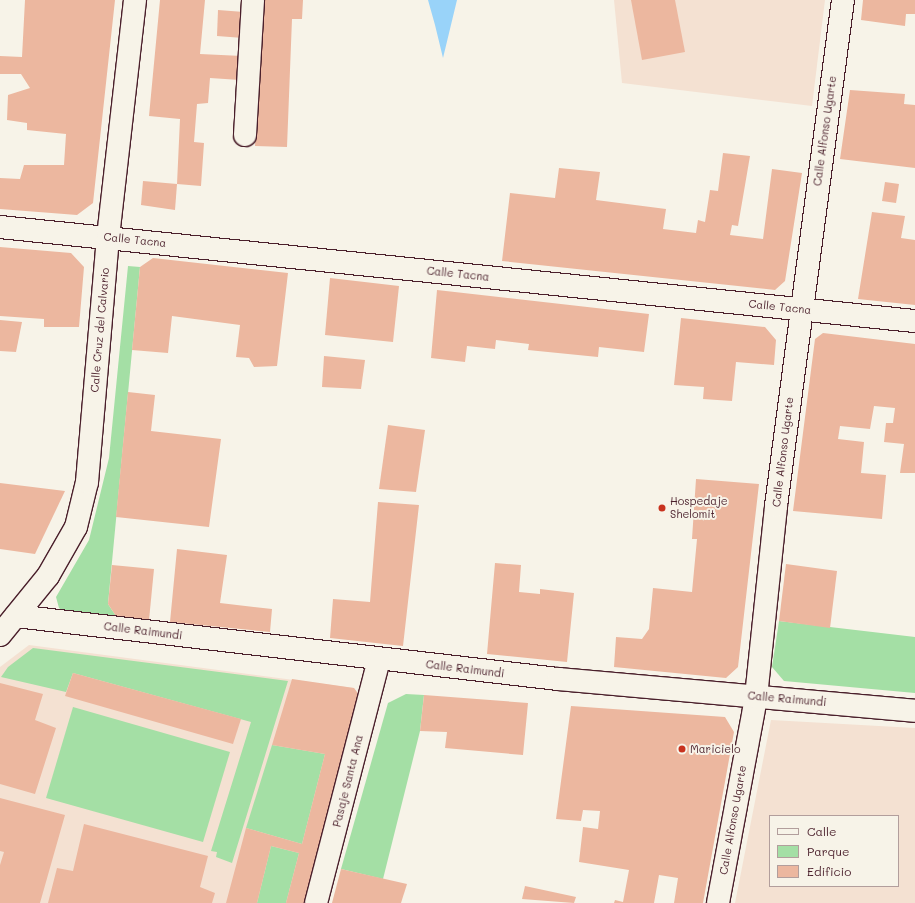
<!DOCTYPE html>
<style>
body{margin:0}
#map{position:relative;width:915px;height:903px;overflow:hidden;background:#f7f3e8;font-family:Mali,sans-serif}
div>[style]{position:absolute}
.built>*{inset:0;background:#f4e1d2}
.green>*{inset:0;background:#a4dfa5}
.water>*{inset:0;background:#99d3f9}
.building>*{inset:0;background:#ecb79f}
.roads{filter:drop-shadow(1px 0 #4a1f2b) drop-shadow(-1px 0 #4a1f2b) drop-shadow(0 1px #4a1f2b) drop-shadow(0 -1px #4a1f2b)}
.street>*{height:22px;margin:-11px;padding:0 11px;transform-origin:11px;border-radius:11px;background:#f7f3e8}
.secondary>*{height:22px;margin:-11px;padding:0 11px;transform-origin:11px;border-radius:11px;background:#f7f3e8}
.dots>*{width:11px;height:11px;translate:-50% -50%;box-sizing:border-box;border:2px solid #f7f3e8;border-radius:50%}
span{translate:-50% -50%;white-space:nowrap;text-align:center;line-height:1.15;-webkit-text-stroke:4px #f7f3e8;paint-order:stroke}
.street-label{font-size:11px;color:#4a1f2b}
.poi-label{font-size:11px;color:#4a1f2b}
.left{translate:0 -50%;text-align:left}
.legend{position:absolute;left:769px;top:815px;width:130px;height:72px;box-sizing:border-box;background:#f7f3e8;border:1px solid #b29e9c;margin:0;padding:5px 7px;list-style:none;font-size:12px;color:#4a1f2b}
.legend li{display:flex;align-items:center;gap:8px;height:20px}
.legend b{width:20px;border:1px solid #b29e9c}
</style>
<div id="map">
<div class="built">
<div style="clip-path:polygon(614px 0,825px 0,812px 106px,622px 83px)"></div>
<div style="clip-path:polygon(29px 645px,354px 688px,362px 699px,308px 903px,0 903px,0 667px)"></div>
<div style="clip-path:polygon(evenodd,771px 720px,915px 728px,915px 903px,735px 903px,771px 720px,770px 816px,898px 816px,898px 886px,770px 886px,770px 816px)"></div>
</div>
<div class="green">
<div style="clip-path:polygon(128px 266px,140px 267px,108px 604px,116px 616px,65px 613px,59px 608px,56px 597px,89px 540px,109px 458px)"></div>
<div style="clip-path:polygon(779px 621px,915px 637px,915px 693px,784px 681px,772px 667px)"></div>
<div style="clip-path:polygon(33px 648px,288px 681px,232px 863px,216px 857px,217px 852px,211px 851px,251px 722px,73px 673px,66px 692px,1px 677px,8px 667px)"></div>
<div style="clip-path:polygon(406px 694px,424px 695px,420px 731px,383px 879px,341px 869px,388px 703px)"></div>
<div style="clip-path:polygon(73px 707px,230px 752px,203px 842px,46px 798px)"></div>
<div style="clip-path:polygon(272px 745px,325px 754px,302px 844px,246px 828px)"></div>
<div style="clip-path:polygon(271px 846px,299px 853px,286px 903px,257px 903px)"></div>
</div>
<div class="water">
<div style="clip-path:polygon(428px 0,457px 0,443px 58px,435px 25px)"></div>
</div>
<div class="building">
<div style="clip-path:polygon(25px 0,115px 0,93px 203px,77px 215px,0 209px,0 178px,20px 179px,24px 165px,64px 165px,66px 134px,27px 130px,27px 123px,7px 120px,8px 95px,30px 88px,21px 74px,0 74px,0 56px,22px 57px)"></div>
<div style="clip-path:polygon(160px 0,205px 0,200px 54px,242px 56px,240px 80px,210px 78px,208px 103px,197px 104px,194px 142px,204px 143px,201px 186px,177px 184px,180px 119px,149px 116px)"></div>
<div style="clip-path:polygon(262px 0,303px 0,302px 19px,292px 19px,287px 147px,255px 146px)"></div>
<div style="clip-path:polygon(631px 0,675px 0,685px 52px,642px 60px)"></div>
<div style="clip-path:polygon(863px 0,915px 0,915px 14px,906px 14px,905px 26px,861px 20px)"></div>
<div style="clip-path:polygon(218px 10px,244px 12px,243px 38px,217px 36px)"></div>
<div style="clip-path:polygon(850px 90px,905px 94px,904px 104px,915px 105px,915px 168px,840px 159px)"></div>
<div style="clip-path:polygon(723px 153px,750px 156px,738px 226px,732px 225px,730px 235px,763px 239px,772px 169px,802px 173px,785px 281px,775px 290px,502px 261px,510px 193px,555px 198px,559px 168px,600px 172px,596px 200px,666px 209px,663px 229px,696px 233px,698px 220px,705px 222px,710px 190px,718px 191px)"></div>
<div style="clip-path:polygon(143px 181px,177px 184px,175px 210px,141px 205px)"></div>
<div style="clip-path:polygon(885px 182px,899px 184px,896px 203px,882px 201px)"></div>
<div style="clip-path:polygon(872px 212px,905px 216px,901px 238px,915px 240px,915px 305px,858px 299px)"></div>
<div style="clip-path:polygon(0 247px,71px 253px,84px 267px,79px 327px,44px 327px,44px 319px,0 316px)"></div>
<div style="clip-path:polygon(153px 258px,288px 273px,277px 366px,254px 367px,249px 358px,236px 357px,240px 325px,172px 316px,168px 353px,132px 350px,140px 267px)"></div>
<div style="clip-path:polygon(330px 278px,399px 286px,393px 342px,325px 335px)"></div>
<div style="clip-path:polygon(437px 290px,649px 314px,644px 352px,599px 347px,598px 357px,528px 350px,529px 344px,496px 340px,495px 349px,467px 346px,465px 362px,431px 358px)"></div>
<div style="clip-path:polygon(681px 318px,765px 327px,776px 340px,774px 365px,736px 362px,732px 401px,703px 399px,704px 387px,674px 385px)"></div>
<div style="clip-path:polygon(0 320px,22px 322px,16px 352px,0 351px)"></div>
<div style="clip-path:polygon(823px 333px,915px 344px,915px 473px,900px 473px,904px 444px,884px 442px,886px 423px,893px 423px,895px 408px,874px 406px,870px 429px,840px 426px,838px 439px,864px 442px,861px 473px,886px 475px,882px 519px,793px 511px,815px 339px)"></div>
<div style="clip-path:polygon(324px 356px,365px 360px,361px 389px,322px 387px)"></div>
<div style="clip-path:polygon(128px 392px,155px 395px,151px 431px,221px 439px,209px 527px,116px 517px)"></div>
<div style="clip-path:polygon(388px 425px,425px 430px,416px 492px,379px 489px)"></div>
<div style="clip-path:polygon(696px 479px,759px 484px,738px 667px,726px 678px,614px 667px,616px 637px,642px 639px,649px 629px,653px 588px,692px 592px,697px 539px,692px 539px)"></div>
<div style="clip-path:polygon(0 483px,65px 491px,35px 554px,0 549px)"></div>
<div style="clip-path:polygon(378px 502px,419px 505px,403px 646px,330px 638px,333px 599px,370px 602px)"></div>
<div style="clip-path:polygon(177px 549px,227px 555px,220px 603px,272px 609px,270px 632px,170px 622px)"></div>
<div style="clip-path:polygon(495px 563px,521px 565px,519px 592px,540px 594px,540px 589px,574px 593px,567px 662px,487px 654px)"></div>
<div style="clip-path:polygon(786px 564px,837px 571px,830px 628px,779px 621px)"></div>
<div style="clip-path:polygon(112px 565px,154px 569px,149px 620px,116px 616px,108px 604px)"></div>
<div style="clip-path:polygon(73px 673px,241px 719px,233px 744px,65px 696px)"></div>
<div style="clip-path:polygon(292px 679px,354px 688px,362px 699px,308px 903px,286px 903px,299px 853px,271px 846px,257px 903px,226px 903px,246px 828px,302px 844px,325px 754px,272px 745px)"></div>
<div style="clip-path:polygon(0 683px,43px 694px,35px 720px,56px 728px,35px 794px,0 784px)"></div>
<div style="clip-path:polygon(424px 695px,528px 703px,523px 755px,445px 748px,447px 732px,420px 731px)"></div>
<div style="clip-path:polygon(571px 706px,725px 717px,734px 732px,703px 903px,674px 903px,678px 878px,659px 875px,654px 903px,614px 903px,615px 900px,623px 902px,629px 870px,579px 862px,583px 827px,598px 829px,600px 811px,583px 810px,581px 821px,556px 819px)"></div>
<div style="clip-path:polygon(0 798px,65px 815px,40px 903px,0 903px,0 865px,4px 852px,0 851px)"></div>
<div style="clip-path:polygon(84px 824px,208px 856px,200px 887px,215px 893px,212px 903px,48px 903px,57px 868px,73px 871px)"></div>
<div style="clip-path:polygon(341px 869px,407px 884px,401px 903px,332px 903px)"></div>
<div style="clip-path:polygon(525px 886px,576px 897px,574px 903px,522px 899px)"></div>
</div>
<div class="roads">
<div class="street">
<div style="left:245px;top:135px;width:135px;rotate:-86.6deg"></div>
<div style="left:0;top:227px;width:920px;rotate:5.87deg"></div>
<div style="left:16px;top:616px;width:546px;rotate:6.63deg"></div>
<div style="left:558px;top:679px;width:358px;rotate:5.1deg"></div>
<div style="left:316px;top:903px;width:252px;rotate:-75.5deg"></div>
<div style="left:718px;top:903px;width:209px;rotate:-79.5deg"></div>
<div style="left:756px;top:697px;width:192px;rotate:-84deg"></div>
<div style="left:776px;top:506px;width:510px;rotate:-82.46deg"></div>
</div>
<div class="secondary">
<div style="left:0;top:635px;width:76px;rotate:-50.9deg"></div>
<div style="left:48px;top:576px;width:56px;rotate:-60.3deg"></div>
<div style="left:76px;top:527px;width:46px;rotate:-76.3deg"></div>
<div style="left:87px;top:482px;width:246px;rotate:-85.1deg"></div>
<div style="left:108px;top:237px;width:239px;rotate:-83.5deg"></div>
</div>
</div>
<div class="dots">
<div style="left:662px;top:508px;background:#c8321e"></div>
<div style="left:682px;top:749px;background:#c8321e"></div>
</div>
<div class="street-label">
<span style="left:825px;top:131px;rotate:-82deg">Calle Alfonso Ugarte</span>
<span style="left:135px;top:240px;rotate:6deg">Calle Tacna</span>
<span style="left:458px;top:274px;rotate:6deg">Calle Tacna</span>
<span style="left:780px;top:307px;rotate:6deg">Calle Tacna</span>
<span style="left:100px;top:330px;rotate:-85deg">Calle Cruz del Calvario</span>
<span style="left:783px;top:452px;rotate:-83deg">Calle Alfonso Ugarte</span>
<span style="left:143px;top:631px;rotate:7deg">Calle Raimundi</span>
<span style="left:465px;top:669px;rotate:7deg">Calle Raimundi</span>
<span style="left:787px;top:699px;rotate:5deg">Calle Raimundi</span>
<span style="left:348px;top:781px;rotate:-76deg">Pasaje Santa Ana</span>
<span style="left:733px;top:820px;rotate:-80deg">Calle Alfonso Ugarte</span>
</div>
<div class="poi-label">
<span class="left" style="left:670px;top:508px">Hospedaje<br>Shelomit</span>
<span class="left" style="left:690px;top:749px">Maricielo</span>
</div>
<ul class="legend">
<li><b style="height:5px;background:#f7f3e8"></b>Calle</li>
<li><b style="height:11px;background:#a4dfa5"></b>Parque</li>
<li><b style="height:11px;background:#ecb79f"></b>Edificio</li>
</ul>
</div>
